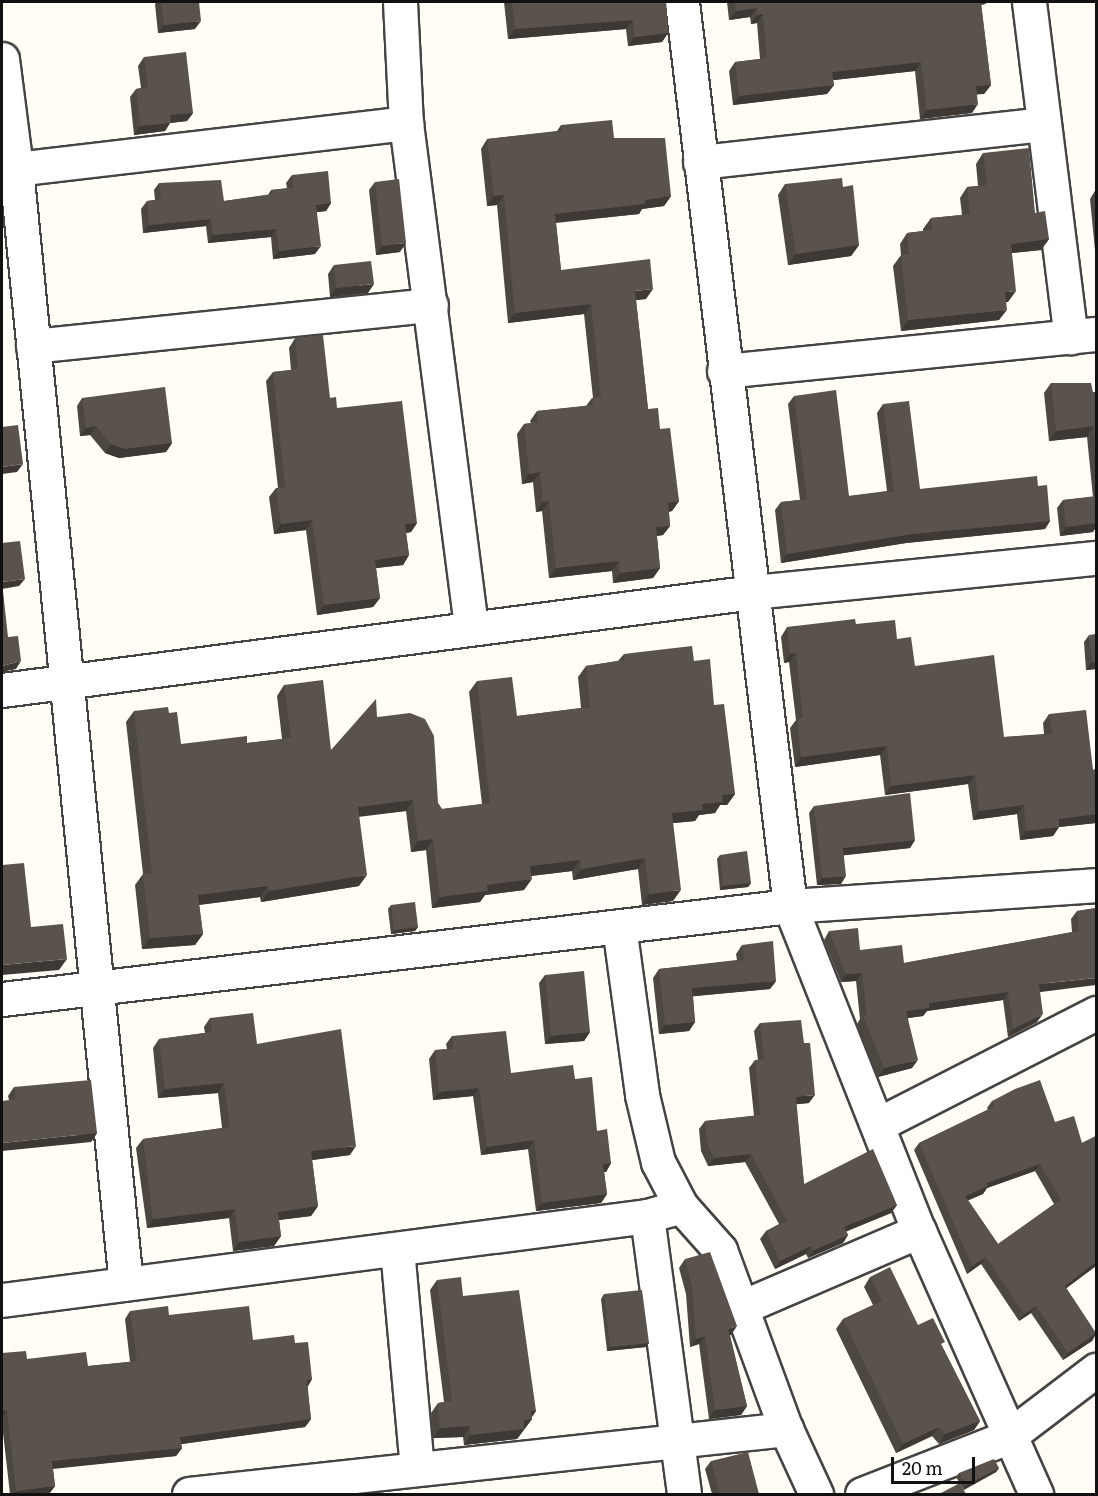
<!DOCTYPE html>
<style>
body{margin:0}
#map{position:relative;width:1098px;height:1496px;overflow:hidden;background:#fffdf5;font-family:Literata,serif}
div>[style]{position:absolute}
.roads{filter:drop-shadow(2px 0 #444) drop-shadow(-2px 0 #444) drop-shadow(0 2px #444) drop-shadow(0 -2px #444)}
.minor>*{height:33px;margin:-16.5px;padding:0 16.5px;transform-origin:16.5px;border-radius:16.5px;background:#fff}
.wall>*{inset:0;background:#4d4742}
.shaded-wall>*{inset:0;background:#3f3936}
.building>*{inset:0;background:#5a524d}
span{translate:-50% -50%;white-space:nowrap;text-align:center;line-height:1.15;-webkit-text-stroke:6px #fff;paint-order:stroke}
.frame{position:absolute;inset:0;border:3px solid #111;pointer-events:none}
.scale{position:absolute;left:891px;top:1457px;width:84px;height:27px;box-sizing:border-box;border:3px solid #111;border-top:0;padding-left:8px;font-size:18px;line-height:21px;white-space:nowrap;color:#111;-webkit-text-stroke:4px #fff;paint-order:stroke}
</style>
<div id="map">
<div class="roads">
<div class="minor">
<div style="left:400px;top:2px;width:121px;rotate:87.2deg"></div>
<div style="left:406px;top:123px;width:507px;rotate:82.64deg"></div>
<div style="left:682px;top:2px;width:910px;rotate:83.19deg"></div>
<div style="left:790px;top:906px;width:350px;rotate:68.4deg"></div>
<div style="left:919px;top:1231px;width:288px;rotate:66deg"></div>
<div style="left:1029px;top:2px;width:338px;rotate:82.9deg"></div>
<div style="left:2px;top:59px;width:111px;rotate:82.7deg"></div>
<div style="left:16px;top:169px;width:1120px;rotate:84.37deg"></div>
<div style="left:700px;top:162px;width:344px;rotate:-6.3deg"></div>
<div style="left:16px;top:169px;width:393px;rotate:-6.7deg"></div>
<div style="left:33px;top:346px;width:400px;rotate:-5.9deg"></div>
<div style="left:724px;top:371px;width:374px;rotate:-5.7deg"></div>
<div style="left:2px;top:690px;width:757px;rotate:-7.43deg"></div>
<div style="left:753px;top:592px;width:345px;rotate:-5.7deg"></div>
<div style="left:619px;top:926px;width:171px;rotate:82.2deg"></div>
<div style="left:642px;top:1095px;width:69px;rotate:76.6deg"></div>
<div style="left:658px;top:1162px;width:50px;rotate:62.4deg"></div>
<div style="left:681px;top:1206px;width:59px;rotate:48.4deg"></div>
<div style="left:720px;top:1250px;width:191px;rotate:69.8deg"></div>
<div style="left:786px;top:1429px;width:72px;rotate:65.2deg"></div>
<div style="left:2px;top:999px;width:793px;rotate:-6.73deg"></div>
<div style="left:790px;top:906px;width:307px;rotate:-3.9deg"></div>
<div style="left:879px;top:1124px;width:244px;rotate:-27.1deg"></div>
<div style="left:647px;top:1216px;width:280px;rotate:82.4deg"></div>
<div style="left:397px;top:1249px;width:220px;rotate:84.8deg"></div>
<div style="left:2px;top:1300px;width:650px;rotate:-7.42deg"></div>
<div style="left:647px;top:1216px;width:35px;rotate:-16deg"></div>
<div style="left:740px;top:1308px;width:195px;rotate:-23.3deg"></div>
<div style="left:189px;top:1494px;width:601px;rotate:-6.21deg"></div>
<div style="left:862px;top:1494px;width:157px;rotate:-21.3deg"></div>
<div style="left:1008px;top:1437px;width:111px;rotate:-37.3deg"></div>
</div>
</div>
<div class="wall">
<div style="clip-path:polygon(157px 2px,199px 2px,195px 29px,158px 33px,155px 4px)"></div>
<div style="clip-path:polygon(504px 2px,666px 2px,668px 33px,662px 42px,628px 46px,626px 29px,508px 39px)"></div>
<div style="clip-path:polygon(727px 2px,987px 2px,985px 4px,981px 5px,991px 85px,984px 94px,977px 94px,972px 113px,920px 119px,915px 71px,833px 80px,834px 85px,827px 94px,733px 105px,729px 71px,735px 62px,760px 59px,757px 23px,751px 24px,750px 17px,729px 20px)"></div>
<div style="clip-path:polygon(144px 57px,193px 113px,187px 121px,170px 123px,165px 131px,134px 135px,130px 97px,136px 89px,141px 88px,138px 66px)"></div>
<div style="clip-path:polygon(561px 125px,614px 138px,671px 196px,664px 206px,642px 209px,639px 214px,556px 223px,561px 270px,646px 299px,636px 300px,648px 409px,660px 429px,679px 501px,672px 511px,669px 512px,670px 526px,663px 535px,657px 536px,660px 568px,653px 578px,613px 583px,612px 571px,549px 578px,542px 511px,536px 512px,533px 482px,522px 484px,517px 434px,524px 424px,531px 423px,530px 421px,537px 411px,586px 406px,592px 398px,593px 398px,584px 314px,508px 323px,497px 205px,487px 206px,481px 149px,487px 139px,557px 131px)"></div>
<div style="clip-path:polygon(983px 153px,1035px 213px,1049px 239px,1041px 250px,1012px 253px,1008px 302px,1006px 302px,999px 320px,901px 331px,893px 266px,901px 255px,900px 244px,907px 233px,923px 231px,923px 229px,931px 218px,962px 215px,960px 198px,967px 187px,978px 186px,976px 164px)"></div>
<div style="clip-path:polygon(292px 175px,331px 203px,326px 211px,317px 212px,315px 254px,273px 259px,271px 237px,208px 243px,206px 226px,143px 233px,141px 209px,147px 201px,155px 200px,154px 190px,159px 183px,224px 201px,268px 195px,271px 190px,287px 188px,286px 183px)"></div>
<div style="clip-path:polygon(375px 182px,400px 252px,376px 255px,369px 190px)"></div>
<div style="clip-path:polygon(785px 184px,843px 187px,859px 245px,851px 256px,788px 265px,778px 195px)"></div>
<div style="clip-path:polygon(1096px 189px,1096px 250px,1095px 250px,1090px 199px)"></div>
<div style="clip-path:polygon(334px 265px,368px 293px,330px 297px,328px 274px)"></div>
<div style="clip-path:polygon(295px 338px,330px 398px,417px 523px,411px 532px,406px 533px,409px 555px,403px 565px,376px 568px,380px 598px,373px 607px,317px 615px,306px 530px,274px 534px,269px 497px,276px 488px,278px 488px,266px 381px,273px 372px,291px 370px,289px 348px)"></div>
<div style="clip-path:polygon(1051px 383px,1093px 392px,1096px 392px,1096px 527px,1093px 532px,1060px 536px,1057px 508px,1063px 500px,1093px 497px,1087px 437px,1049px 441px,1044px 393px)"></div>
<div style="clip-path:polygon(794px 396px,849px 496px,887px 491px,877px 413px,883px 404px,920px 489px,1038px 486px,1050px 521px,1045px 529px,906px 543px,781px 563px,775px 510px,781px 502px,800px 500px,788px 404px)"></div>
<div style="clip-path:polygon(82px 398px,172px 443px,166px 452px,119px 458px,105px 453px,90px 435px,80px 436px,77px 406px)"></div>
<div style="clip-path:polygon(856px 624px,897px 639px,915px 666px,1004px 737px,1044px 734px,1043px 723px,1049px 714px,1093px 770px,1096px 769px,1096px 823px,1059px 827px,1053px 836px,1020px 840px,1017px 814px,973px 820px,968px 784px,885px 795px,880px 755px,795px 767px,790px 728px,796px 720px,789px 662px,784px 663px,781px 637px,787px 627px)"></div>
<div style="clip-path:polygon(1089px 635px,1096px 669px,1086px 670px,1084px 642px)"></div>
<div style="clip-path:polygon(624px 654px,694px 661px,714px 705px,735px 794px,727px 805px,720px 805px,715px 813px,699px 815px,695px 821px,673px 823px,673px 901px,642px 905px,638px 869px,573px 880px,572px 871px,531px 876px,524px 890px,485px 895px,480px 902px,432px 908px,426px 850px,411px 852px,406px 811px,359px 816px,359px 886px,261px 902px,260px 897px,199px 905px,203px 934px,195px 945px,142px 949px,135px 885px,143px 874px,126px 722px,134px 711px,169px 713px,181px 744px,247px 743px,282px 739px,277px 696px,284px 685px,331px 750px,377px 717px,442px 809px,482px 804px,469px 692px,477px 681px,517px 716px,581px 708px,578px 677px,586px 666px,618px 661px)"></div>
<div style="clip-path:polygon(814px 806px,915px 840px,910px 848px,844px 855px,841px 884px,817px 885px,809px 813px)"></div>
<div style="clip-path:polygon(720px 855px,751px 883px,748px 887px,720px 890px,717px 859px)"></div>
<div style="clip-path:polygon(391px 905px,418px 927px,415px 931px,391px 934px,388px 909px)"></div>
<div style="clip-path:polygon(1096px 908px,1040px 992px,1037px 1022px,1008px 1037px,1003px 1000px,927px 1011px,923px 1016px,908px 1018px,912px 1068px,878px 1077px,857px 1024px,860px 1019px,856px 981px,841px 982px,824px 940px,829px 931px,860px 950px,904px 963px,1072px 932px,1071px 919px,1077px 911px)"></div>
<div style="clip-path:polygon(742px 945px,776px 981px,770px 989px,693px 996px,695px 1022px,689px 1031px,659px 1034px,653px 978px,659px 969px,737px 960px,736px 954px)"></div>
<div style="clip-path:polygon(545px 975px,590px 1032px,584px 1041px,545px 1044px,539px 983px)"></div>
<div style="clip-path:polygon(210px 1018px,257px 1044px,350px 1155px,312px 1160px,318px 1206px,311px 1216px,279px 1220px,281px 1236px,274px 1246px,233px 1251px,229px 1218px,147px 1228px,136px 1148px,143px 1139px,222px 1128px,218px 1093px,158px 1098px,153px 1048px,159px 1039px,205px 1033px,204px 1027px)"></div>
<div style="clip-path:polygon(760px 1023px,809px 1103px,796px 1104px,804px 1184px,897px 1205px,891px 1213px,846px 1231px,848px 1235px,843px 1243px,808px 1258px,806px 1254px,775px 1269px,760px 1239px,766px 1231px,779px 1224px,745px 1162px,708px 1166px,701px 1151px,699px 1129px,705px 1121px,754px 1116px,749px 1068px,755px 1060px,758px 1060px,754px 1031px)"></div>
<div style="clip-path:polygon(452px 1036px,511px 1073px,575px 1079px,611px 1163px,606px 1172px,604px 1172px,607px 1194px,601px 1203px,536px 1211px,528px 1149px,481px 1155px,473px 1096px,433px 1100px,429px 1059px,435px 1050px,447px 1049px,446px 1044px)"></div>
<div style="clip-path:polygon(14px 1087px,97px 1133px,91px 1142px,9px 1100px,8px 1096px)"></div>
<div style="clip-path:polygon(evenodd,992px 1101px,1055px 1122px,1082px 1143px,1096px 1136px,1096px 1266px,1066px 1288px,1096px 1334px,1092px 1341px,1063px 1360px,1031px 1313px,1019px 1321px,981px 1264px,967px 1274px,914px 1150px,919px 1143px,988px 1110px,987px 1108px,992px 1101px,1035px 1171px,1054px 1204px,998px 1244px,968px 1200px,983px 1194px,987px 1188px,1035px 1171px)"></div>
<div style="clip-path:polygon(685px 1259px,731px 1335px,730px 1335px,747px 1406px,741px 1415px,709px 1419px,699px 1344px,690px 1347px,686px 1294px,679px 1268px)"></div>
<div style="clip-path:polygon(870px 1277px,918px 1325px,942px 1346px,980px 1421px,974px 1430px,939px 1444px,932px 1436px,896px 1453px,836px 1329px,843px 1319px,873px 1305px,864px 1287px)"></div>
<div style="clip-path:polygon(437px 1280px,463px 1296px,536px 1411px,532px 1417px,532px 1419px,517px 1439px,464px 1445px,463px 1437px,433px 1438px,431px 1413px,438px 1403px,444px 1402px,430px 1290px)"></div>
<div style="clip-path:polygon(604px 1294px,649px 1343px,646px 1347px,607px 1351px,601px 1299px)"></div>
<div style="clip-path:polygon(130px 1311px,169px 1315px,253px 1340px,295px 1343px,312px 1379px,307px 1387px,311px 1419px,305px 1427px,181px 1444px,182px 1448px,176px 1456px,53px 1469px,55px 1486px,49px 1494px,10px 1494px,2px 1424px,2px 1353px,27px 1359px,88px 1366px,130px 1362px,125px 1319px)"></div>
<div style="clip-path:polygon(711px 1461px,759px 1494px,712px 1494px,705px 1469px)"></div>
<div style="clip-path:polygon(999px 1468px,996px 1472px,964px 1490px,956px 1477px,959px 1473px)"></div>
</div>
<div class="shaded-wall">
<div style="clip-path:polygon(977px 2px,987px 2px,985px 4px,974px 6px)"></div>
<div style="clip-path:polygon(757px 8px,750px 17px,729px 20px,736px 11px)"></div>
<div style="clip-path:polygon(763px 14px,757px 23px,751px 24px,757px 15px)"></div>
<div style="clip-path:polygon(633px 20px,626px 29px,508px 39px,515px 29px)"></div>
<div style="clip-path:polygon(201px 21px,195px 29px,158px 33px,164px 25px)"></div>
<div style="clip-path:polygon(668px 33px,662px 42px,628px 46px,634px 37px)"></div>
<div style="clip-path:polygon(921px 62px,915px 71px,826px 81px,832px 72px)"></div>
<div style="clip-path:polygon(834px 85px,827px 94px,733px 105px,739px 96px)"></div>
<div style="clip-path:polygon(991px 85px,984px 94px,970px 95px,976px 86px)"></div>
<div style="clip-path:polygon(978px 104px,972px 113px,920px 119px,927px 110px)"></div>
<div style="clip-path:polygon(193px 113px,187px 121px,170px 123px,165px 131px,134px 135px,140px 126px,170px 115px)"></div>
<div style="clip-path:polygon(504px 195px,497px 205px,487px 206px,494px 196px)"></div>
<div style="clip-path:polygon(671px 196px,664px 206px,642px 209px,639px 214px,548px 223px,555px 214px)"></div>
<div style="clip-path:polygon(331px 203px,326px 211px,310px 213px,316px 205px)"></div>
<div style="clip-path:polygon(211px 219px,206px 226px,143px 233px,149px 225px)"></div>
<div style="clip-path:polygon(276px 229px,271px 237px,208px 243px,213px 235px)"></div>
<div style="clip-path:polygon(1049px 239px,1041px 250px,1003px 254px,1011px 244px)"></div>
<div style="clip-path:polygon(406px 243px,400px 252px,376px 255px,382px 246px)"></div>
<div style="clip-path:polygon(859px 245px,851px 256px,788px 265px,796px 254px)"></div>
<div style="clip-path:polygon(321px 246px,315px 254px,273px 259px,279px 251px)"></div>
<div style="clip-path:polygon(374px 284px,368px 293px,330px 297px,336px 288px)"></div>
<div style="clip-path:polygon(653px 289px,646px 299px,628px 301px,635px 291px)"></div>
<div style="clip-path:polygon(1016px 291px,1008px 302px,997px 303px,1005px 292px)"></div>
<div style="clip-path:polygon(591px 304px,584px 314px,508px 323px,515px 313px)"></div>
<div style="clip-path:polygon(1007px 310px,999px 320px,901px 331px,908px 320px)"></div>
<div style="clip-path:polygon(96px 426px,90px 435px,80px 436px,86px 428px)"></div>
<div style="clip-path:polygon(1094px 426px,1087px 437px,1049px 441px,1056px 431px)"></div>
<div style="clip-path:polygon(172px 443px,166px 452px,119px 458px,105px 453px,111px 444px)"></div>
<div style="clip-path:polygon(23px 464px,17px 472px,2px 474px,2px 467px)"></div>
<div style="clip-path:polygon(540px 472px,533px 482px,522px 484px,529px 474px)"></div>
<div style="clip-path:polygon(549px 501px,542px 511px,536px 512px,543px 502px)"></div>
<div style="clip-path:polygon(679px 501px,672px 511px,661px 513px,668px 503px)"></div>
<div style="clip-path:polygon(312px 520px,306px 530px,274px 534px,281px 524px)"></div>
<div style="clip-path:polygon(1050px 521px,1045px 529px,906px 543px,781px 563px,787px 554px,912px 534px)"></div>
<div style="clip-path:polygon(417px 523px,411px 532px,399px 534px,405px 524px)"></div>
<div style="clip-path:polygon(1096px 523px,1096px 527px,1093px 532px,1060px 536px,1066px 527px)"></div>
<div style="clip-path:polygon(670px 526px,663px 535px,649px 537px,656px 527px)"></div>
<div style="clip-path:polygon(409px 555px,403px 565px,368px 569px,375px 560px)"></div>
<div style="clip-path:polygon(619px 561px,612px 571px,549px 578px,556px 568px)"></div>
<div style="clip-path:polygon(660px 568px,653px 578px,613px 583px,620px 573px)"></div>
<div style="clip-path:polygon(25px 579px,19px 586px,2px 589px,2px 582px)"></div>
<div style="clip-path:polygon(380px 598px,373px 607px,317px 615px,324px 605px)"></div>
<div style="clip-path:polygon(796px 653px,789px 662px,784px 663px,790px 654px)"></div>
<div style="clip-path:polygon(21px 661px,16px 669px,2px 672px,2px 666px)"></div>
<div style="clip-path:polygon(1092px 662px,1096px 662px,1096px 669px,1086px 670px)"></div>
<div style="clip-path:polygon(887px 746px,880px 755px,795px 767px,801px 757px)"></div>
<div style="clip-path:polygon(975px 775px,968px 784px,885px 795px,891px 786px)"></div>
<div style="clip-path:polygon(735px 794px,727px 805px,720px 805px,715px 813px,699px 815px,695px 821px,664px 824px,672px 813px,702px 804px,722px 795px)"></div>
<div style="clip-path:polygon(413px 800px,406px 811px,350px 818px,358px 807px)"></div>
<div style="clip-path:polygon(1024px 805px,1017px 814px,973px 820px,979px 811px)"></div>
<div style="clip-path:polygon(1096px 814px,1096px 823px,1059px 827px,1053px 836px,1020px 840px,1026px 831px,1059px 819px)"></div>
<div style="clip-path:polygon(433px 839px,426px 850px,411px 852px,418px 841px)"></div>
<div style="clip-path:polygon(915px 840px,910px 848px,838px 856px,843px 848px)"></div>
<div style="clip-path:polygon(645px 858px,638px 869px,573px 880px,581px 869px)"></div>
<div style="clip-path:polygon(580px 860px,572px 871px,522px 877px,530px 866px)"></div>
<div style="clip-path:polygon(367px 875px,359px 886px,261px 902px,269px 891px)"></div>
<div style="clip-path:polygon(846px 876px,841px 884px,817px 885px,822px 878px)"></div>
<div style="clip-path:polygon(532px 879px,524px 890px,485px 895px,480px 902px,432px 908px,440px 897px,487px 885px)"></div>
<div style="clip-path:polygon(751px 883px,748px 887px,720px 890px,723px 886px)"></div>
<div style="clip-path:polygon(268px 886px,260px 897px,190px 906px,198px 895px)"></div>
<div style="clip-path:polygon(681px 890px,673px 901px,642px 905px,649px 894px)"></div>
<div style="clip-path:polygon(418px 927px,415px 931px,391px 934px,394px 930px)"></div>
<div style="clip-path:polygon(203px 934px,195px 945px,142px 949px,150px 938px)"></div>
<div style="clip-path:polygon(67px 959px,59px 970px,2px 975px,2px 965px)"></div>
<div style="clip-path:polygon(862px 973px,856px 981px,841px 982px,846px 974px)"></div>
<div style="clip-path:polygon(1096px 978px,1096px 985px,1033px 993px,1039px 984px)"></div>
<div style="clip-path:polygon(776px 981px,770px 989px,686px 997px,692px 988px)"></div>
<div style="clip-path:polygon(1008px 992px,1003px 1000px,927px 1011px,923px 1016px,900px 1019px,906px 1011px,929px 1003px)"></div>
<div style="clip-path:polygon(1043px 1014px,1037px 1022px,1008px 1037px,1013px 1029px)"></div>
<div style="clip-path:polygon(695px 1022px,689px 1031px,659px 1034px,665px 1025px)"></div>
<div style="clip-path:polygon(590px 1032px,584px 1041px,545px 1044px,551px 1036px)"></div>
<div style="clip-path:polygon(918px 1060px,912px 1068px,878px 1077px,884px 1068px)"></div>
<div style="clip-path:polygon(224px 1083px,218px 1093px,158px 1098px,165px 1089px)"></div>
<div style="clip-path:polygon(479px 1088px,473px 1096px,433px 1100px,439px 1092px)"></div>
<div style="clip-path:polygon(815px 1095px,809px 1103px,790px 1105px,796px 1097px)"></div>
<div style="clip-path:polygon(97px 1133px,91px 1142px,2px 1151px,2px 1143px)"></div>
<div style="clip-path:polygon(534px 1140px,528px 1149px,481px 1155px,487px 1147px)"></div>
<div style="clip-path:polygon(356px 1146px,350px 1155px,305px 1161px,311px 1151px)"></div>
<div style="clip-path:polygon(751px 1154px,745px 1162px,708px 1166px,714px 1158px)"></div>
<div style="clip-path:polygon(611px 1163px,606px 1172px,597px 1172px,603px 1164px)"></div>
<div style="clip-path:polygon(1040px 1164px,1035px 1171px,987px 1188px,983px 1194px,960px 1204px,965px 1196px,986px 1183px)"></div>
<div style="clip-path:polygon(607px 1194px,601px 1203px,536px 1211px,542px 1203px)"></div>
<div style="clip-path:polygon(897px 1205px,891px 1213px,838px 1235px,844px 1227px)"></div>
<div style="clip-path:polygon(318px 1206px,311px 1216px,271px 1221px,278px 1212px)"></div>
<div style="clip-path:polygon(235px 1209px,229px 1218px,147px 1228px,153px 1219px)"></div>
<div style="clip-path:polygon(848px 1235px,843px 1243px,808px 1258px,814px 1250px)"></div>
<div style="clip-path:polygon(281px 1236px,274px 1246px,233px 1251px,239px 1242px)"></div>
<div style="clip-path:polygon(811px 1246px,806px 1254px,775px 1269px,780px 1261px)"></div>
<div style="clip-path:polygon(986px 1257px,981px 1264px,967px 1274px,972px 1266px)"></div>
<div style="clip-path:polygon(1096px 1262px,1096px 1266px,1060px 1293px,1065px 1286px)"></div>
<div style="clip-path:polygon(1036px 1306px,1031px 1313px,1019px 1321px,1024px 1314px)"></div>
<div style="clip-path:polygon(737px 1326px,731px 1335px,722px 1337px,728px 1329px)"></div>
<div style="clip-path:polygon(1096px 1333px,1092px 1341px,1063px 1360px,1068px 1353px)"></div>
<div style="clip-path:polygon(705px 1336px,699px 1344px,690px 1347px,696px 1339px)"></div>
<div style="clip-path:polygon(649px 1343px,646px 1347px,607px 1351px,610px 1347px)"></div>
<div style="clip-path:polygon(312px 1379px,307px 1388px,307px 1380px)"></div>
<div style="clip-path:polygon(747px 1406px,741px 1415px,709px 1419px,715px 1410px)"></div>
<div style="clip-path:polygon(7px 1410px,2px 1418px,2px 1411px)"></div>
<div style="clip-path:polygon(531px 1411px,536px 1411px,530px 1419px,532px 1419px,517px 1439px,464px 1445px,471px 1435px)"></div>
<div style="clip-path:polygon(311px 1419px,305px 1427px,175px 1445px,180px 1437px)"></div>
<div style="clip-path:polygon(980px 1421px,974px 1430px,939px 1444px,945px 1434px)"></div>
<div style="clip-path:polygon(470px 1426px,463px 1437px,433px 1438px,440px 1428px)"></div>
<div style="clip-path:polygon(939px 1427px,932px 1436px,896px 1453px,903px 1444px)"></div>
<div style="clip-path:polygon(182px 1448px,176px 1456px,46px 1469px,52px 1461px)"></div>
<div style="clip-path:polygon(999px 1468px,996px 1472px,963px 1490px,966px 1485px)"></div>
<div style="clip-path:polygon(55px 1486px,49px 1494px,13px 1494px,16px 1491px)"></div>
</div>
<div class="building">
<div style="clip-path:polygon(161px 2px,199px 2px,201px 21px,164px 25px)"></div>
<div style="clip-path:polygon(512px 2px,666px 2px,668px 33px,634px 37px,633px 20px,515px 29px)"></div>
<div style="clip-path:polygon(735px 2px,981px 2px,991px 85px,976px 86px,978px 104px,927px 110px,921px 62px,832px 72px,834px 85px,739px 96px,735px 62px,767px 58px,763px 14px,757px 15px,757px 8px,736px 11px)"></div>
<div style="clip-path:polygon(186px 52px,193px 113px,170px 115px,171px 123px,140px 126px,136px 89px,148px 87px,144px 57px)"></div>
<div style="clip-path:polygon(612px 120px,614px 138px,665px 138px,671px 196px,645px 200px,645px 204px,555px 214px,561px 270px,650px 259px,653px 289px,635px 291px,648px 409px,658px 408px,660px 429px,670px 428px,679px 501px,668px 503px,670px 526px,656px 527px,660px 568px,620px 573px,619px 561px,556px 568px,549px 501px,543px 502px,540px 472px,529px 474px,524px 424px,538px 422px,537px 411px,593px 405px,592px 398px,601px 397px,591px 304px,515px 313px,504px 195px,494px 196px,487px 139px,562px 131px,561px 125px)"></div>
<div style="clip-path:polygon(1029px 148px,1035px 213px,1045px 211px,1049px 239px,1011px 244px,1016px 291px,1005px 292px,1007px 310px,908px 320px,901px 255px,909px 254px,907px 233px,932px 230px,931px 218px,970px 214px,967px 187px,987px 185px,983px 153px)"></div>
<div style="clip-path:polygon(328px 171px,331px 203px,316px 205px,321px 246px,279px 251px,276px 229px,213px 235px,211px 219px,149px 225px,147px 201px,161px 199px,159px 183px,221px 180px,224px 201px,272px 194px,271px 190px,293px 188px,292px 175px)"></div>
<div style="clip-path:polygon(842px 178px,843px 187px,853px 185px,859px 245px,796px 254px,785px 184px)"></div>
<div style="clip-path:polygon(399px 179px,406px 243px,382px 246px,375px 182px)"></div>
<div style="clip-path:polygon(371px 261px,374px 284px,336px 288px,334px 265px)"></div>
<div style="clip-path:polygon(323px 335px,330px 398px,336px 397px,337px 408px,402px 401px,417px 523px,405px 524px,409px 555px,375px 560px,380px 598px,324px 605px,312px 520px,281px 524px,276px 488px,285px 487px,273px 372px,298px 369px,295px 338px)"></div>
<div style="clip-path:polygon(1051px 383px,1091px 383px,1093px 392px,1096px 392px,1096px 446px,1094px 426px,1056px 431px)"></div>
<div style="clip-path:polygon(165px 387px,172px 443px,125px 449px,111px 444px,96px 426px,86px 428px,82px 398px)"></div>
<div style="clip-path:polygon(836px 390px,849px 496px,894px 491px,883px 404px,909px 401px,920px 489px,1037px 476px,1038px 486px,1047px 485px,1050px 521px,912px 534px,787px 554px,781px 502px,807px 499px,794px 396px)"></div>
<div style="clip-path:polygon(18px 425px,23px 464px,2px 467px,2px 427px)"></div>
<div style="clip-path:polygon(1096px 496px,1096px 523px,1066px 527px,1063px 500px)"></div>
<div style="clip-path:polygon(20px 541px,25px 579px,2px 582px,8px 637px,18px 636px,21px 661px,2px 666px,2px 543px)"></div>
<div style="clip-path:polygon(855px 619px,856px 624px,895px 620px,897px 639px,911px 637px,915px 666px,994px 655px,1004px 737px,1052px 734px,1049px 714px,1086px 710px,1093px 770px,1096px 769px,1096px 814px,1059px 819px,1059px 827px,1026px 831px,1024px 805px,979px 811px,975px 775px,891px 786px,887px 746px,801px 757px,797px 719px,803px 718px,796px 653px,790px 654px,787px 627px)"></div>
<div style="clip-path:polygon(1096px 634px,1096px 662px,1092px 662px,1089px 635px)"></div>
<div style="clip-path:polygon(692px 646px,694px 661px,710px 659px,714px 705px,724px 704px,735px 794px,722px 795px,723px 802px,702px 804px,703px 810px,672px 813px,681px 890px,649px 894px,645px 858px,581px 869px,580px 860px,530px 866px,532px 879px,487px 885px,488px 891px,440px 897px,433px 839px,418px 841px,413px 800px,358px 807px,367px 875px,269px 891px,268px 886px,198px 895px,203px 934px,150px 938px,143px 874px,152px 873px,134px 711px,168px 707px,169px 713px,177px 712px,181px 744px,247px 736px,247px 743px,291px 738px,284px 685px,323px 680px,331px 750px,376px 699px,377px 717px,410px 713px,425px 719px,434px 736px,438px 803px,442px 809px,490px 803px,477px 681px,512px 677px,517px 716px,590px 707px,586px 666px,624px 660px,624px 654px)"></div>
<div style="clip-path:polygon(910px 793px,915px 840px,843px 848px,846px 876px,822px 878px,814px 806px)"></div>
<div style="clip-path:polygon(747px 851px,751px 883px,723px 886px,720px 855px)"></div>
<div style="clip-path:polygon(24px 863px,31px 927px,63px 924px,67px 959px,2px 965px,2px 865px)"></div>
<div style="clip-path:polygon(415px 902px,418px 927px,394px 930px,391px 905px)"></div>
<div style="clip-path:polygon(1096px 908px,1096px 978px,1039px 984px,1043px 1014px,1013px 1029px,1008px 992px,929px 1003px,929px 1008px,906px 1011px,918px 1060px,884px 1068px,863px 1015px,867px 1015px,862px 973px,846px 974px,829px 931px,858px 928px,860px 950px,902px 945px,904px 963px,1079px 931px,1077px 911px)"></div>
<div style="clip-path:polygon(773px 941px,776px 981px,692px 988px,695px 1022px,665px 1025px,659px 969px,744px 960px,742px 945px)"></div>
<div style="clip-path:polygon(584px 971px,590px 1032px,551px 1036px,545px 975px)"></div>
<div style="clip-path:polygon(253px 1013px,257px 1044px,341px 1029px,356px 1146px,311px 1151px,318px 1206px,278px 1212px,281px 1236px,239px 1242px,235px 1209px,153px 1219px,143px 1139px,230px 1127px,224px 1083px,165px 1089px,159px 1039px,212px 1032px,210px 1018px)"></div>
<div style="clip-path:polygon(801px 1020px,804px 1043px,810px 1043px,815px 1095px,796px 1097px,804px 1184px,873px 1149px,897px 1205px,844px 1227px,848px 1235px,814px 1250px,811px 1246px,780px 1261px,766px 1231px,787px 1221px,751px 1154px,714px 1158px,707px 1143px,705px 1121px,760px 1115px,755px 1060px,764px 1059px,760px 1023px)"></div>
<div style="clip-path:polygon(506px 1031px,511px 1073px,573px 1065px,575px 1079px,592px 1077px,597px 1131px,607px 1129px,611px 1163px,603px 1164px,607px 1194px,542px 1203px,534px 1140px,487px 1147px,479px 1088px,439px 1092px,435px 1050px,453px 1049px,452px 1036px)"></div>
<div style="clip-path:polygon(91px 1080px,97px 1133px,2px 1143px,2px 1101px,16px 1099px,14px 1087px)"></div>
<div style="clip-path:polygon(evenodd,1040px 1080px,1055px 1122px,1074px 1116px,1082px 1143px,1096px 1136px,1096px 1262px,1065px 1286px,1096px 1333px,1068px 1353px,1036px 1306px,1024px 1314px,986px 1257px,972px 1266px,919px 1143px,995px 1106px,992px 1101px,1015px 1089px,1040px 1080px,1040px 1164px,1061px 1200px,998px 1244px,965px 1196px,988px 1186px,986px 1183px,1040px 1164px)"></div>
<div style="clip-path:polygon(710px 1252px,737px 1326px,728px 1329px,747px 1406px,715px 1410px,705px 1336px,696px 1339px,692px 1286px,685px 1259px)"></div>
<div style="clip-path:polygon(890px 1267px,918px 1325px,933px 1318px,945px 1342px,941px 1344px,980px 1421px,945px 1434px,939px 1427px,903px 1444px,843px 1319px,882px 1301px,870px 1277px)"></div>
<div style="clip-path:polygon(461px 1277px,463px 1296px,519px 1290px,536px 1411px,531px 1411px,532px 1419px,524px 1420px,524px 1429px,471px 1435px,470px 1426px,440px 1428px,438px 1403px,452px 1401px,437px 1280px)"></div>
<div style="clip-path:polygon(642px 1290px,649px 1343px,610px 1347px,604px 1294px)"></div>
<div style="clip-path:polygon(168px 1306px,169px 1315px,249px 1306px,253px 1340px,294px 1335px,295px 1343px,308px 1342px,312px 1379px,307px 1380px,311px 1419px,180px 1437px,182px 1448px,52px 1461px,55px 1486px,16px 1491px,7px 1410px,2px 1411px,2px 1353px,26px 1351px,27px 1359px,86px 1352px,88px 1366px,137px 1361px,130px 1311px)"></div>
<div style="clip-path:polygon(748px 1452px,759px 1494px,720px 1494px,711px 1461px)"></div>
<div style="clip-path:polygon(994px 1459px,999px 1468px,966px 1485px,959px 1473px)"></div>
<div style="clip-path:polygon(960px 1483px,966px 1494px,939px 1494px)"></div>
</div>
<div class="frame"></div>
<div class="scale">20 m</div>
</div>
